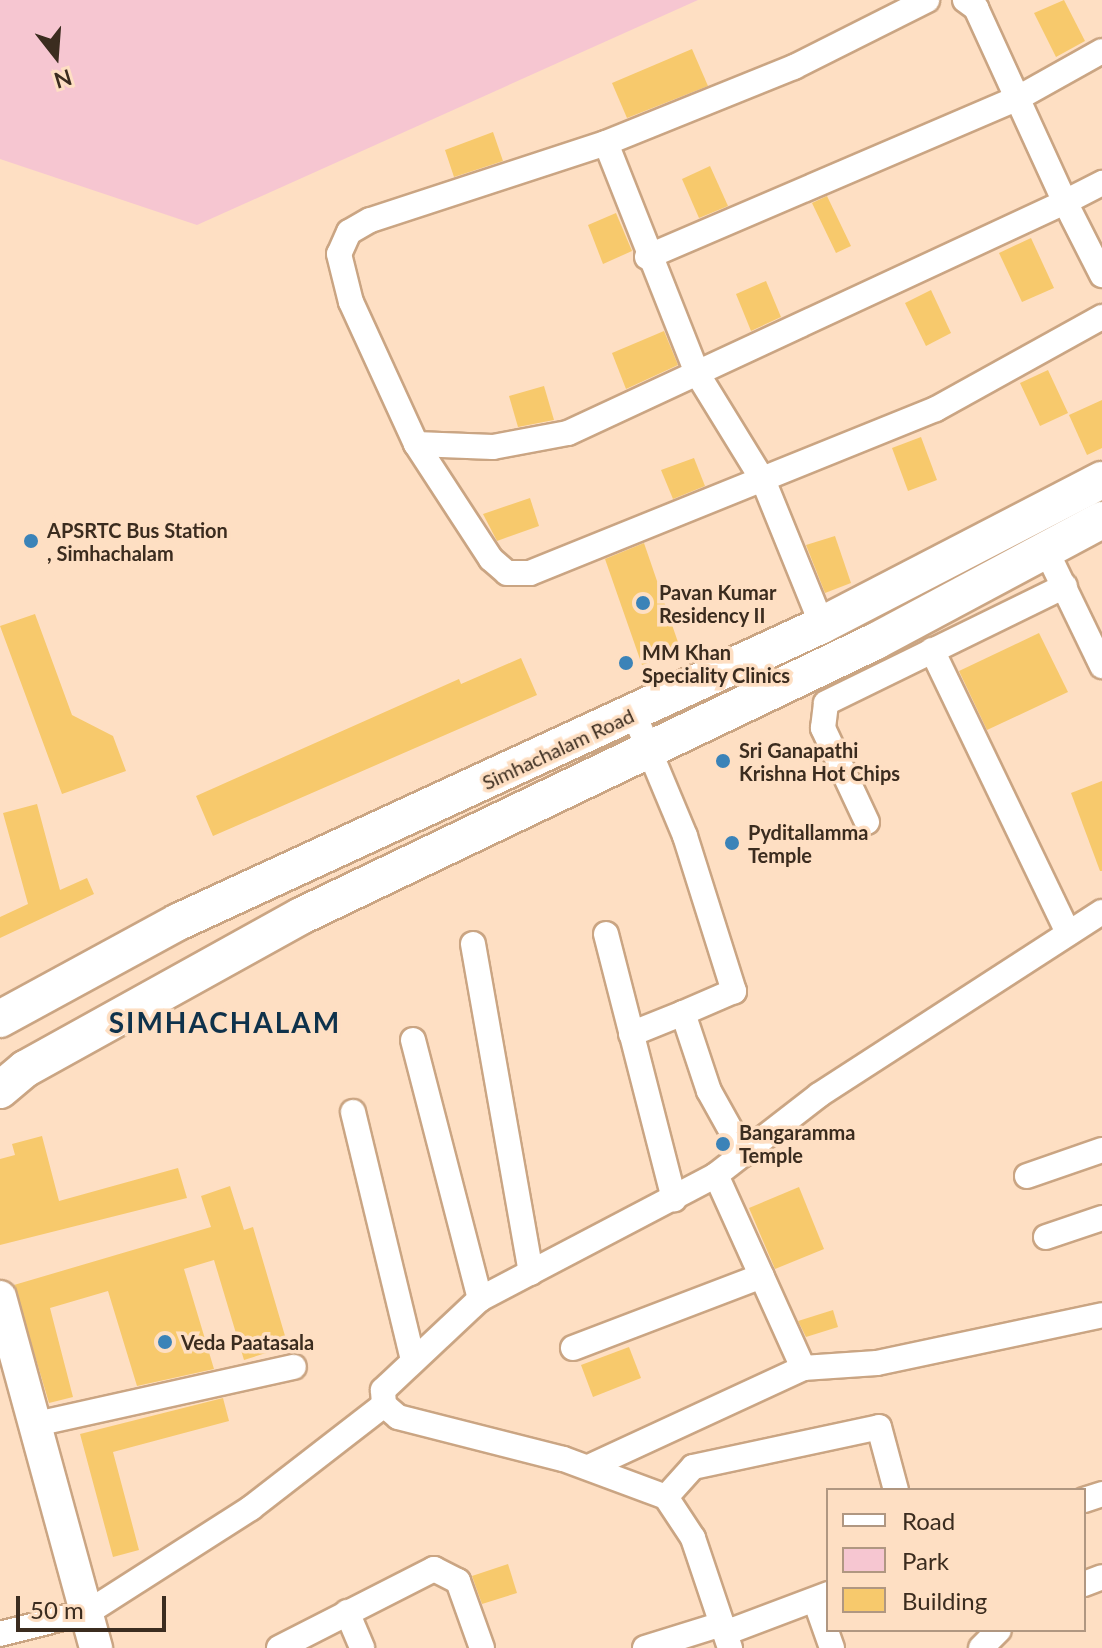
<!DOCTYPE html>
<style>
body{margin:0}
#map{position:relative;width:1102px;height:1648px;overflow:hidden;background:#fedfc3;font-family:Lato,sans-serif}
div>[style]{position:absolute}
.green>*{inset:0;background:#f6c6d1}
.building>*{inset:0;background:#f7c96c}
.roads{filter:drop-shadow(2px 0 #caa583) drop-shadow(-2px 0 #caa583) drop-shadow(0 2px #caa583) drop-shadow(0 -2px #caa583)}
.street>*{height:24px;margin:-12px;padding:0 12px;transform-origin:12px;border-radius:12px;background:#fff}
.secondary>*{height:32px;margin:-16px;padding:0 16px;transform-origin:16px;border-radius:16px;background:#fff}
.primary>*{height:36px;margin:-18px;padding:0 18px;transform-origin:18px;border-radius:18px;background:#fff}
.dots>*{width:22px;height:22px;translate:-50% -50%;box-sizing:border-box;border:4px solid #fedfc3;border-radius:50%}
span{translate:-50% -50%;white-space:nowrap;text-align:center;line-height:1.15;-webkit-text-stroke:7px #fedfc3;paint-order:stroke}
.poi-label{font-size:20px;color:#3b2c1f;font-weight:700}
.left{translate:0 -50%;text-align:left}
.street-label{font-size:20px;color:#3b2c1f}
.district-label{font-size:28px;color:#0f324b;font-weight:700;letter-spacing:2px}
.legend{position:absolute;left:826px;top:1488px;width:260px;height:144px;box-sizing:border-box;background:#fedfc3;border:2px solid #b09781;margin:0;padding:10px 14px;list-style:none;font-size:24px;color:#3b2c1f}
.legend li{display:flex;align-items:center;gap:16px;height:40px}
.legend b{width:40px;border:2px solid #b09781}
.north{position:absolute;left:16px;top:16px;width:80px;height:80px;-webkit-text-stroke:6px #fedfc3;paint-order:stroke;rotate:163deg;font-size:22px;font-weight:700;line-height:32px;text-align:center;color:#3b2c1f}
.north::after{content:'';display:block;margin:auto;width:28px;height:36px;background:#3b2c1f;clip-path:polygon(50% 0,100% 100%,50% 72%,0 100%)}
.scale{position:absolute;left:16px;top:1596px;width:150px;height:36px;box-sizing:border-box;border:4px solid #3b2c1f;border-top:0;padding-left:10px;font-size:24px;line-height:28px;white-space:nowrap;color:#3b2c1f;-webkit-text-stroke:6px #fedfc3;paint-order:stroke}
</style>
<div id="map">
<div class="green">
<div style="clip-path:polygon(0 0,698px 0,197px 225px,0 159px)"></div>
</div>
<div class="building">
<div style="clip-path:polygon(1064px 0,1085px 41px,1056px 57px,1034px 13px)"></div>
<div style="clip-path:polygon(692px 49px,708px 86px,627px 118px,612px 83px)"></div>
<div style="clip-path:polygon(493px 132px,503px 161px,454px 177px,445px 150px)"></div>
<div style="clip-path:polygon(710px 166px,728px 206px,699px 218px,682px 179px)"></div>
<div style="clip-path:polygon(827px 196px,851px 246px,836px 253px,812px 203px)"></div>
<div style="clip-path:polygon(616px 213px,632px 251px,603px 264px,588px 225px)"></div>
<div style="clip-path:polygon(1031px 238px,1054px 288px,1022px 302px,999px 253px)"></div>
<div style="clip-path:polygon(766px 281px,781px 317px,751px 331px,736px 294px)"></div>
<div style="clip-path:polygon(931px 290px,951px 333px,926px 346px,905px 303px)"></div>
<div style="clip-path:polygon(664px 331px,678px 365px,626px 389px,612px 353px)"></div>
<div style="clip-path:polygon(1048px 370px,1068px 413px,1040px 426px,1020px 383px)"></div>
<div style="clip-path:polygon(544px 386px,554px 420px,518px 427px,509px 396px)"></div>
<div style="clip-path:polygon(1102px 400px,1102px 448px,1087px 455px,1069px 415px)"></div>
<div style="clip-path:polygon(921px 437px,937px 480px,908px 491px,892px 448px)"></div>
<div style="clip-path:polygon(694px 458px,705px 486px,673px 499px,661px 470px)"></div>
<div style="clip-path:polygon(530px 498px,539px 526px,497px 541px,483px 514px)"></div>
<div style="clip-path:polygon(835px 536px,851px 583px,825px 593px,806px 545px)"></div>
<div style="clip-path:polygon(644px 543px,681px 651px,642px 665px,605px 559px)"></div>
<div style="clip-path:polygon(35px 614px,72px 715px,113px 736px,126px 771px,62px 794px,0 626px)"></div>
<div style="clip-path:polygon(1039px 633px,1068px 692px,987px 730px,959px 671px)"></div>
<div style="clip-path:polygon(521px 658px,537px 695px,213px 836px,196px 796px,459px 679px,461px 684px)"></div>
<div style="clip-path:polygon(1102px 781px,1102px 871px,1100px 871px,1071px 793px)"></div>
<div style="clip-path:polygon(37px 804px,60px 890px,87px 878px,94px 894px,0 938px,0 917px,28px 904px,3px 813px)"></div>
<div style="clip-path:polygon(42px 1136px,59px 1201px,178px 1168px,187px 1198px,0 1245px,0 1159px,15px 1155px,12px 1144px)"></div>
<div style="clip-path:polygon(230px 1186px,244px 1230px,253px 1227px,288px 1346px,244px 1360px,214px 1260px,184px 1269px,214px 1369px,137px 1386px,108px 1291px,50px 1308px,73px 1397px,49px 1403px,14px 1285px,211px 1227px,201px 1196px)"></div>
<div style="clip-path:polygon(799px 1187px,824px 1249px,775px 1269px,749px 1208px)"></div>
<div style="clip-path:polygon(833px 1310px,838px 1327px,806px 1337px,798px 1321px)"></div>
<div style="clip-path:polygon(629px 1347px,641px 1378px,593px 1397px,581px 1365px)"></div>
<div style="clip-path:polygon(223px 1398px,229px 1421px,113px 1452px,139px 1550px,113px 1557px,80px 1434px)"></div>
<div style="clip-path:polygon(508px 1564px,517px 1593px,482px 1604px,472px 1576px)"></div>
</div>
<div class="roads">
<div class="street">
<div style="left:965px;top:0;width:14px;rotate:36deg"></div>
<div style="left:976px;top:8px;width:213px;rotate:65.4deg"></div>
<div style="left:1065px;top:202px;width:42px;rotate:-27.2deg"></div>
<div style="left:606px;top:143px;width:248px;rotate:161.9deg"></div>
<div style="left:370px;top:220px;width:24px;rotate:150deg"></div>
<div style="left:349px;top:232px;width:24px;rotate:114deg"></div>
<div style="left:339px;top:254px;width:49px;rotate:76deg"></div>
<div style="left:351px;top:302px;width:156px;rotate:65.4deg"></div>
<div style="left:416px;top:444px;width:77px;rotate:2.2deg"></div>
<div style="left:493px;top:447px;width:76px;rotate:-10.6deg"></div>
<div style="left:568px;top:433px;width:548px;rotate:-24.93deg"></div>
<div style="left:1065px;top:202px;width:82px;rotate:63.1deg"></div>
<div style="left:647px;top:257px;width:404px;rotate:-23.2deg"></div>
<div style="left:1018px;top:98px;width:96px;rotate:-29.2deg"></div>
<div style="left:416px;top:444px;width:137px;rotate:56.9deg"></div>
<div style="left:491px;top:559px;width:21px;rotate:41deg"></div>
<div style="left:507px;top:573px;width:23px"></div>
<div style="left:530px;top:573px;width:438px;rotate:-22deg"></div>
<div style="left:936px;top:409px;width:190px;rotate:-29deg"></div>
<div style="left:1046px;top:550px;width:129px;rotate:64.2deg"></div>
<div style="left:822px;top:625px;width:154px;rotate:-112.1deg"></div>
<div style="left:764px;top:482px;width:128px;rotate:-121.6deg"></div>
<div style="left:697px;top:373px;width:247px;rotate:-111.6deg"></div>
<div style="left:606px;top:143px;width:203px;rotate:-22deg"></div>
<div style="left:794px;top:67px;width:149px;rotate:-26.7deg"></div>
<div style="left:932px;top:650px;width:314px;rotate:64.3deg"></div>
<div style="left:634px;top:714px;width:132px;rotate:67.3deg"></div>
<div style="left:685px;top:836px;width:163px;rotate:72.5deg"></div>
<div style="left:734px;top:991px;width:56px;rotate:156.7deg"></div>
<div style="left:683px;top:1013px;width:82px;rotate:71.6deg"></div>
<div style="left:709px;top:1091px;width:72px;rotate:60.9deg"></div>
<div style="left:867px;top:822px;width:104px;rotate:-115.1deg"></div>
<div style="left:823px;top:728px;width:25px;rotate:-83deg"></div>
<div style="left:826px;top:703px;width:266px;rotate:-26.1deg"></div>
<div style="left:606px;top:934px;width:274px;rotate:75.6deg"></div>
<div style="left:473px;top:944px;width:334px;rotate:80deg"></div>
<div style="left:631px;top:1034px;width:56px;rotate:-22deg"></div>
<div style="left:413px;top:1040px;width:268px;rotate:75.5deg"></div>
<div style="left:353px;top:1112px;width:255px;rotate:76.4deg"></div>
<div style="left:716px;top:1175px;width:212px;rotate:65.7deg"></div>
<div style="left:1027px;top:1176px;width:79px;rotate:-19.1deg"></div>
<div style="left:1046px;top:1237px;width:59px;rotate:-18.7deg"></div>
<div style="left:573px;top:1348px;width:202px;rotate:-20.9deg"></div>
<div style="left:36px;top:1424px;width:264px;rotate:-12.5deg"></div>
<div style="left:589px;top:1467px;width:236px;rotate:-24.8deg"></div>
<div style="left:803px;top:1368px;width:74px;rotate:-3.9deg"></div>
<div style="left:877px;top:1363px;width:230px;rotate:-12deg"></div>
<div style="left:666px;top:1497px;width:40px;rotate:-48deg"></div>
<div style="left:693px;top:1467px;width:190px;rotate:-12.1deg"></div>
<div style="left:879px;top:1427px;width:65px;rotate:74.9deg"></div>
<div style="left:1084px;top:1500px;width:19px;rotate:-18deg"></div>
<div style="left:1084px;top:1584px;width:19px;rotate:-21deg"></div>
<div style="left:815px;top:1600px;width:51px;rotate:70.5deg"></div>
<div style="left:347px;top:1612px;width:39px;rotate:67deg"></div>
<div style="left:725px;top:1633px;width:110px;rotate:-20.7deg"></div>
<div style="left:0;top:1634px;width:93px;rotate:-14.3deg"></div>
<div style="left:90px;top:1611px;width:191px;rotate:-32.6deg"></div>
<div style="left:251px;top:1508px;width:168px;rotate:-37.8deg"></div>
<div style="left:279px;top:1648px;width:174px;rotate:-27deg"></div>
<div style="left:434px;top:1569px;width:27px;rotate:27deg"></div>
<div style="left:458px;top:1581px;width:71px;rotate:70.3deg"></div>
<div style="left:645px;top:1648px;width:81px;rotate:-17.3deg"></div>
<div style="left:730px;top:1648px;width:116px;rotate:-108.6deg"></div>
<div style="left:693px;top:1538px;width:49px;rotate:-123.4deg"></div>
<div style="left:666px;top:1497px;width:110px;rotate:-159.7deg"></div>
<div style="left:563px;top:1459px;width:170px;rotate:-165.7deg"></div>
<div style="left:398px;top:1417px;width:18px;rotate:-139deg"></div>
<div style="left:384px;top:1405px;width:15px;rotate:-94deg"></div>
<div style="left:383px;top:1390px;width:133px;rotate:-43.2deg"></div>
<div style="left:480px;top:1299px;width:267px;rotate:-27.7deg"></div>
<div style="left:716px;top:1175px;width:130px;rotate:-37.8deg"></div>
<div style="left:819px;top:1095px;width:337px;rotate:-32.9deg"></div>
<div style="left:981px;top:1648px;width:25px;rotate:-45deg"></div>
</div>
<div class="secondary">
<div style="left:0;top:1297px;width:364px;rotate:74.7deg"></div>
</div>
<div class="primary">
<div style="left:0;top:1019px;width:203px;rotate:-28.6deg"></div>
<div style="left:178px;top:922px;width:709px;rotate:-24.76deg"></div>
<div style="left:822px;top:625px;width:315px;rotate:-27.4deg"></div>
<div style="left:0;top:1090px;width:33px;rotate:-40deg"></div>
<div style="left:25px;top:1069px;width:316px;rotate:-29deg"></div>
<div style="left:301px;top:916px;width:637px;rotate:-25.56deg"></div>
<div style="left:876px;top:641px;width:256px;rotate:-28.2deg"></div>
</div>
</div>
<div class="dots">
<div style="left:31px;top:541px;background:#3b83b8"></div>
<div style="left:643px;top:603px;background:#3b83b8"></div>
<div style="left:626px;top:663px;background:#3b83b8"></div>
<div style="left:723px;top:761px;background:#3b83b8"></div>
<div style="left:732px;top:843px;background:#3b83b8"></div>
<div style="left:723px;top:1144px;background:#3b83b8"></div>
<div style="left:165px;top:1342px;background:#3b83b8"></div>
</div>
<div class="poi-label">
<span class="left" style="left:47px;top:542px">APSRTC Bus Station<br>, Simhachalam</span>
<span class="left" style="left:659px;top:604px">Pavan Kumar<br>Residency II</span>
<span class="left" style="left:642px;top:664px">MM Khan<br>Speciality Clinics</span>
<span class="left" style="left:739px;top:762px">Sri Ganapathi<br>Krishna Hot Chips</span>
<span class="left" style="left:748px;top:844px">Pyditallamma<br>Temple</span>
<span class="left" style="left:739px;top:1144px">Bangaramma<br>Temple</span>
<span class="left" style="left:181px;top:1342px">Veda Paatasala</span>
</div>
<div class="street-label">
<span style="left:558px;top:749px;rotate:-25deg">Simhachalam Road</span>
</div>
<div class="district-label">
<span style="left:225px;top:1022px">SIMHACHALAM</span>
</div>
<ul class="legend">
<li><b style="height:10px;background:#fff"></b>Road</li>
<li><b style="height:22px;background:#f6c6d1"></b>Park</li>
<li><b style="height:22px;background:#f7c96c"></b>Building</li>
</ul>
<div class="north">N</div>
<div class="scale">50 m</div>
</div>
